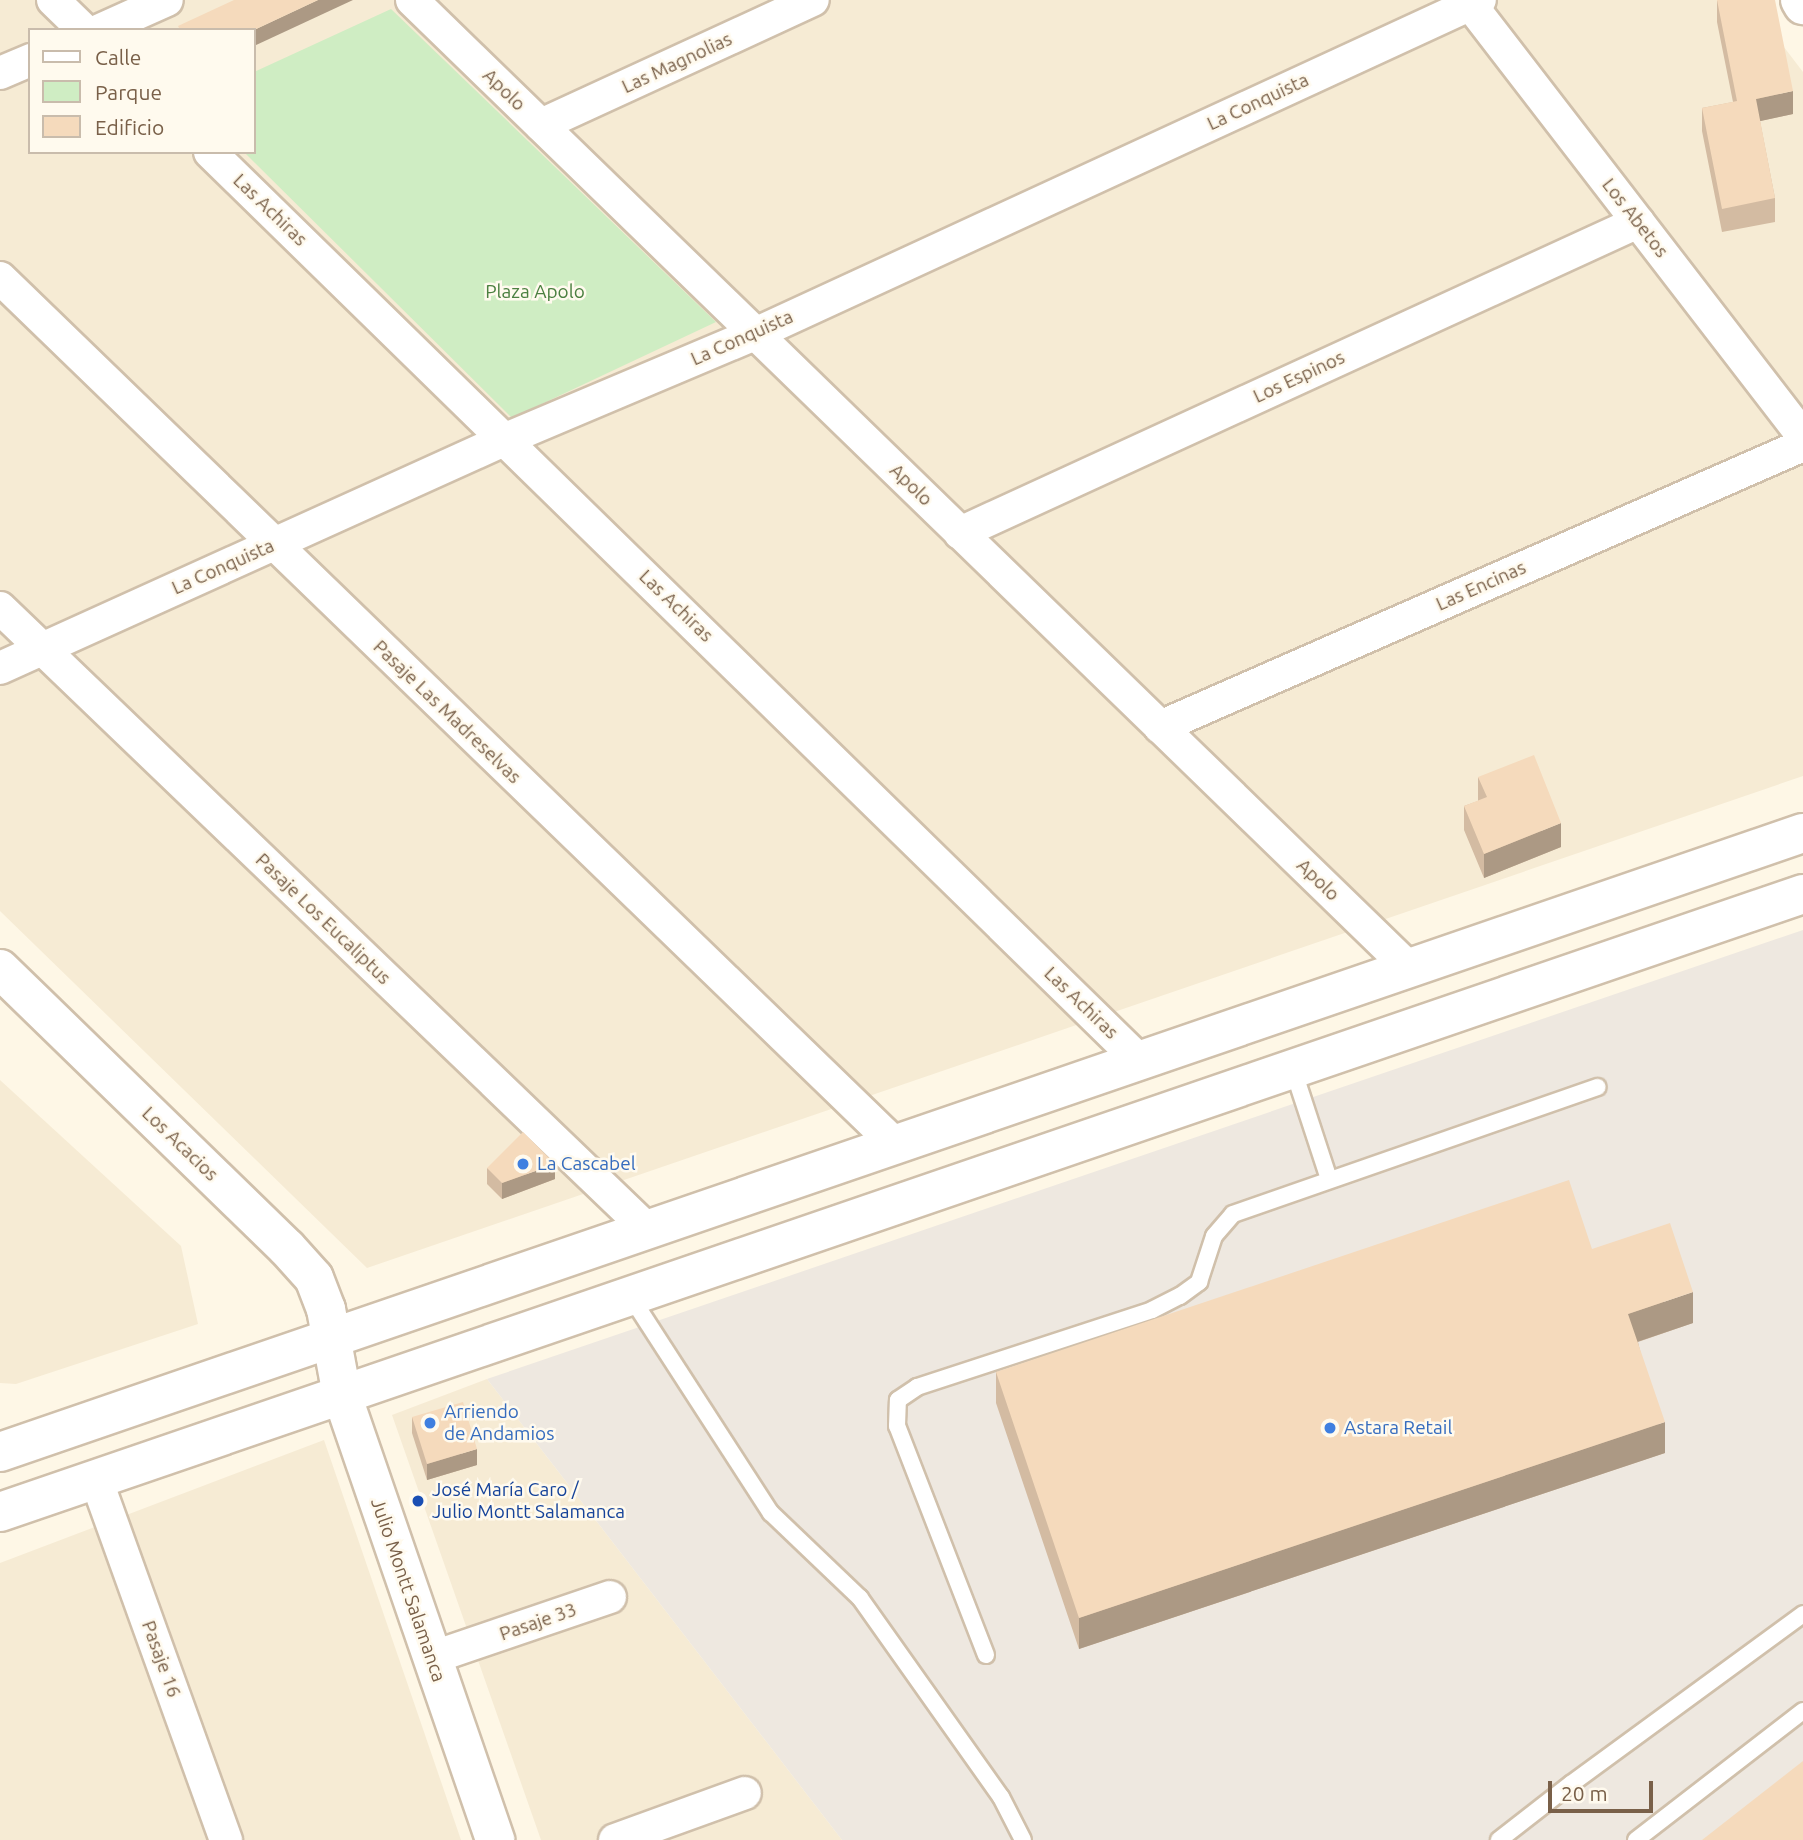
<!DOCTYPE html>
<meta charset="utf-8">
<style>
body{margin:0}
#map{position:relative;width:1803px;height:1840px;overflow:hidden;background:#fef7e6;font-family:Ubuntu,sans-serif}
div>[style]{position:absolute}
.residential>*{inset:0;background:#f6ebd4}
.industrial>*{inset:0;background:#eee8e0}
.green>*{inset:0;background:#cfedc3}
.roads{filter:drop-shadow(2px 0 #d0c0ab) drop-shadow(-2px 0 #d0c0ab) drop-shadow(0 2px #d0c0ab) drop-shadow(0 -2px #d0c0ab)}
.lane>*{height:16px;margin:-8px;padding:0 8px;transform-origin:8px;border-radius:8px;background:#fff}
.street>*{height:32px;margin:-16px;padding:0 16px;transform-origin:16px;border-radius:16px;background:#fff}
.secondary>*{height:38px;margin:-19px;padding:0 19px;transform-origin:19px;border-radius:19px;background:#fff}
.wall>*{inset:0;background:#d3bba2}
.shaded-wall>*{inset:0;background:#ac9984}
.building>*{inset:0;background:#f5dabc}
.dots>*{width:19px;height:19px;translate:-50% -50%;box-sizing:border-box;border:4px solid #fffaee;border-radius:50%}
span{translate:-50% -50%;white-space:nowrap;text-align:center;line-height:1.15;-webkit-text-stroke:5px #fffaee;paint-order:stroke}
.street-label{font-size:19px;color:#796049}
.park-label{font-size:19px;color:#4b8040}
.shop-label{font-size:19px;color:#366cbe}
.left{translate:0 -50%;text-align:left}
.transit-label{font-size:19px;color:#164399}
.legend{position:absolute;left:28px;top:28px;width:228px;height:126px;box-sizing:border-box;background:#fffaee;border:2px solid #c9bcac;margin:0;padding:9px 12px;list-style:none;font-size:21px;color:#796049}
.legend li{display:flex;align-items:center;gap:14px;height:35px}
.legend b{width:35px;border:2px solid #c9bcac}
.scale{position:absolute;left:1548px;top:1781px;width:105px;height:32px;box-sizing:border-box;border:4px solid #796049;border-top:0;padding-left:9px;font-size:21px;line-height:24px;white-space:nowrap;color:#796049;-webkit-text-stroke:5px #fffaee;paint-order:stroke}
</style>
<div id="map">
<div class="residential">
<div style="clip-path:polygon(evenodd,0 0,1748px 0,1803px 72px,1803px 776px,367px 1268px,0 911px,0 0,30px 30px,254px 30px,254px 152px,30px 152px,30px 30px)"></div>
<div style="clip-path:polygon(0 1080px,181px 1246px,198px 1324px,16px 1384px,0 1383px)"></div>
<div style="clip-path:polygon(487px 1379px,842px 1840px,541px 1840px,392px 1415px)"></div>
<div style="clip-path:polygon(324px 1440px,461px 1840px,0 1840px,0 1563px)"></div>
</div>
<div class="industrial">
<div style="clip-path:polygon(1803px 930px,1803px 1840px,842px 1840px,487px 1379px)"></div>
</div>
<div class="green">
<div style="clip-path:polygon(391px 9px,716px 322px,512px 418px,244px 152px,254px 152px,254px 72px)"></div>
</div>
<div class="roads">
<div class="lane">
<div style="left:1293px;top:1069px;width:116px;rotate:71.9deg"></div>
<div style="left:631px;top:1297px;width:257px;rotate:57.1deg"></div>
<div style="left:771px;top:1513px;width:123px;rotate:43.7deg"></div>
<div style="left:860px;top:1598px;width:244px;rotate:54.7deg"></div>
<div style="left:1001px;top:1797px;width:48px;rotate:62.9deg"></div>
<div style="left:986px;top:1655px;width:246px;rotate:-111.2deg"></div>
<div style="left:897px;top:1426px;width:26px;rotate:-88deg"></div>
<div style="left:898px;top:1400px;width:23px;rotate:-34deg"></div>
<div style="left:917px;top:1387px;width:247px;rotate:-18.1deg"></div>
<div style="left:1152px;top:1310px;width:31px;rotate:-27deg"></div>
<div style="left:1180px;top:1296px;width:24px;rotate:-36deg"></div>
<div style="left:1199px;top:1282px;width:48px;rotate:-71.9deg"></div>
<div style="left:1214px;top:1236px;width:29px;rotate:-49deg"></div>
<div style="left:1233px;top:1214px;width:386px;rotate:-19.2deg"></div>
<div style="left:1499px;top:1840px;width:91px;rotate:-37.9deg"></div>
<div style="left:1571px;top:1784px;width:288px;rotate:-36.2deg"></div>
<div style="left:1636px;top:1840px;width:211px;rotate:-37.7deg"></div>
</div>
<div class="street">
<div style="left:53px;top:0;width:43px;rotate:44.1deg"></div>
<div style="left:412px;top:0;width:1391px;rotate:44.16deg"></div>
<div style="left:1467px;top:0;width:550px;rotate:52.38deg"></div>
<div style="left:100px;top:30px;width:73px;rotate:-24.1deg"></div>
<div style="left:0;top:73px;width:33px;rotate:-23deg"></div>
<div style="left:541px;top:125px;width:299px;rotate:-24.7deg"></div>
<div style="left:210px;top:152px;width:1300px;rotate:44.35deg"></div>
<div style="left:0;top:278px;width:1247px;rotate:44.06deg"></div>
<div style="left:960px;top:533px;width:746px;rotate:-24.64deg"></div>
<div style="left:0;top:608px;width:897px;rotate:43.83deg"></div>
<div style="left:0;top:668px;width:555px;rotate:-24.35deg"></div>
<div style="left:506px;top:439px;width:270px;rotate:-22.9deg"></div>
<div style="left:755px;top:334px;width:798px;rotate:-24.74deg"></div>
<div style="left:1160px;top:727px;width:702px;rotate:-23.68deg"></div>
<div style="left:96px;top:1479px;width:384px;rotate:70.2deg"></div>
<div style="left:431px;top:1658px;width:189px;rotate:-18.8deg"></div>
<div style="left:615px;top:1840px;width:138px;rotate:-19.9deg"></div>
</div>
<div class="secondary">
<div style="left:1800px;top:0;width:6px;rotate:59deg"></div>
<div style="left:0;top:969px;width:400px;rotate:44.2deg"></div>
<div style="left:287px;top:1248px;width:40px;rotate:48deg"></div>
<div style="left:314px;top:1278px;width:33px;rotate:69deg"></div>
<div style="left:326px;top:1309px;width:87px;rotate:79.5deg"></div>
<div style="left:342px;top:1395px;width:471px;rotate:71deg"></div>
<div style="left:0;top:1452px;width:1906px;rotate:-18.95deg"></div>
<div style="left:0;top:1512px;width:1906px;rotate:-18.92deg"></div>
</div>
</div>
<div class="wall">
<div style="clip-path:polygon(1717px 0,1793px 114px,1760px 121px,1775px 198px,1775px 222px,1722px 232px,1702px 131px,1702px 108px,1733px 102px,1717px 22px)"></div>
<div style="clip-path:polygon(1478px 777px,1561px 847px,1484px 878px,1464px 830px,1464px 806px,1478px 801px)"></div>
<div style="clip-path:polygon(487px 1168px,555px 1179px,502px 1199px,487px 1184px)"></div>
<div style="clip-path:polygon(1592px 1249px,1693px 1323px,1638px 1342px,1665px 1453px,1079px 1649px,996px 1403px,996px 1372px)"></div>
<div style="clip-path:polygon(412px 1417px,477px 1465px,427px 1480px,412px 1433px)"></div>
</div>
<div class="shaded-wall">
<div style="clip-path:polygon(318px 0,353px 0,254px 46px,254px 30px)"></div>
<div style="clip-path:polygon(1793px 91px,1793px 114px,1756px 122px,1756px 99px)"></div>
<div style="clip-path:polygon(1561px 823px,1561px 847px,1484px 878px,1484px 854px)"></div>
<div style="clip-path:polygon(555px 1164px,555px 1179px,502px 1199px,502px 1183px)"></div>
<div style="clip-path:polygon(1693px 1292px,1693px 1323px,1628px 1345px,1628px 1314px)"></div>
<div style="clip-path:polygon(1665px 1422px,1665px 1453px,1079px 1649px,1079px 1618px)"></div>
<div style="clip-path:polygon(477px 1449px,477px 1465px,427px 1480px,427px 1464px)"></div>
</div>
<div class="building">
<div style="clip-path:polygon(234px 0,318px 0,254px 30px,180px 30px,178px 26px)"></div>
<div style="clip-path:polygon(1717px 0,1775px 0,1793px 91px,1756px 99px,1775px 198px,1722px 209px,1702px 108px,1737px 101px)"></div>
<div style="clip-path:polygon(1534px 755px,1561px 823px,1484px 854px,1464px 806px,1487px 797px,1478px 777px)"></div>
<div style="clip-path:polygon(523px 1132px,555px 1164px,502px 1183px,487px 1168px)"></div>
<div style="clip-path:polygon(1569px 1180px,1592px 1249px,1670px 1223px,1693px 1292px,1628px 1314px,1665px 1422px,1079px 1618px,996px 1372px)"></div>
<div style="clip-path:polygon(463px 1402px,477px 1449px,427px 1464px,412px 1417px)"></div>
<div style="clip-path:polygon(1803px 1761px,1803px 1840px,1702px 1840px)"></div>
</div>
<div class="dots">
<div style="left:523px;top:1164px;background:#3f7fe0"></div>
<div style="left:430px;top:1423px;background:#3f7fe0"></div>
<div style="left:1330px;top:1428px;background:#3f7fe0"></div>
<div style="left:418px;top:1501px;background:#1a4fb4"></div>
</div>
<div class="street-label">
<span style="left:677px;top:63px;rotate:-25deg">Las Magnolias</span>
<span style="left:504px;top:90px;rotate:44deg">Apolo</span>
<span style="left:1258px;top:102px;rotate:-25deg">La Conquista</span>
<span style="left:270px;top:210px;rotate:44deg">Las Achiras</span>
<span style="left:1635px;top:218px;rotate:52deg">Los Abetos</span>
<span style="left:742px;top:338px;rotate:-24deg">La Conquista</span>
<span style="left:1299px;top:377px;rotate:-25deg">Los Espinos</span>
<span style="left:911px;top:485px;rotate:44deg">Apolo</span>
<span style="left:223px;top:567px;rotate:-24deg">La Conquista</span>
<span style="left:1481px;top:586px;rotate:-24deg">Las Encinas</span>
<span style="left:676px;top:606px;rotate:44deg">Las Achiras</span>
<span style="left:447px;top:712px;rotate:44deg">Pasaje Las Madreselvas</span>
<span style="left:1318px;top:880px;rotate:44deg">Apolo</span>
<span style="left:323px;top:919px;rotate:44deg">Pasaje Los Eucaliptus</span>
<span style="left:1081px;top:1003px;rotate:44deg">Las Achiras</span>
<span style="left:180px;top:1144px;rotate:44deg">Los Acacios</span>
<span style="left:408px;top:1590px;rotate:71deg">Julio Montt Salamanca</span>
<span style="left:538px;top:1622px;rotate:-19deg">Pasaje 33</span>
<span style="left:161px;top:1659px;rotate:70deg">Pasaje 16</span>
</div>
<div class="park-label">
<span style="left:535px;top:292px">Plaza Apolo</span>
</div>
<div class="shop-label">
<span class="left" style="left:537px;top:1164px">La Cascabel</span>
<span class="left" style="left:444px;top:1423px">Arriendo<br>de Andamios</span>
<span class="left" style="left:1344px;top:1428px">Astara Retail</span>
</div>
<div class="transit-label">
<span class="left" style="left:432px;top:1501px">José María Caro /<br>Julio Montt Salamanca</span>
</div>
<ul class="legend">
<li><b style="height:9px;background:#fff"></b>Calle</li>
<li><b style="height:19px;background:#cfedc3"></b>Parque</li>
<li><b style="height:19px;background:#f5dabc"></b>Edificio</li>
</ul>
<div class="scale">20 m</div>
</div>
